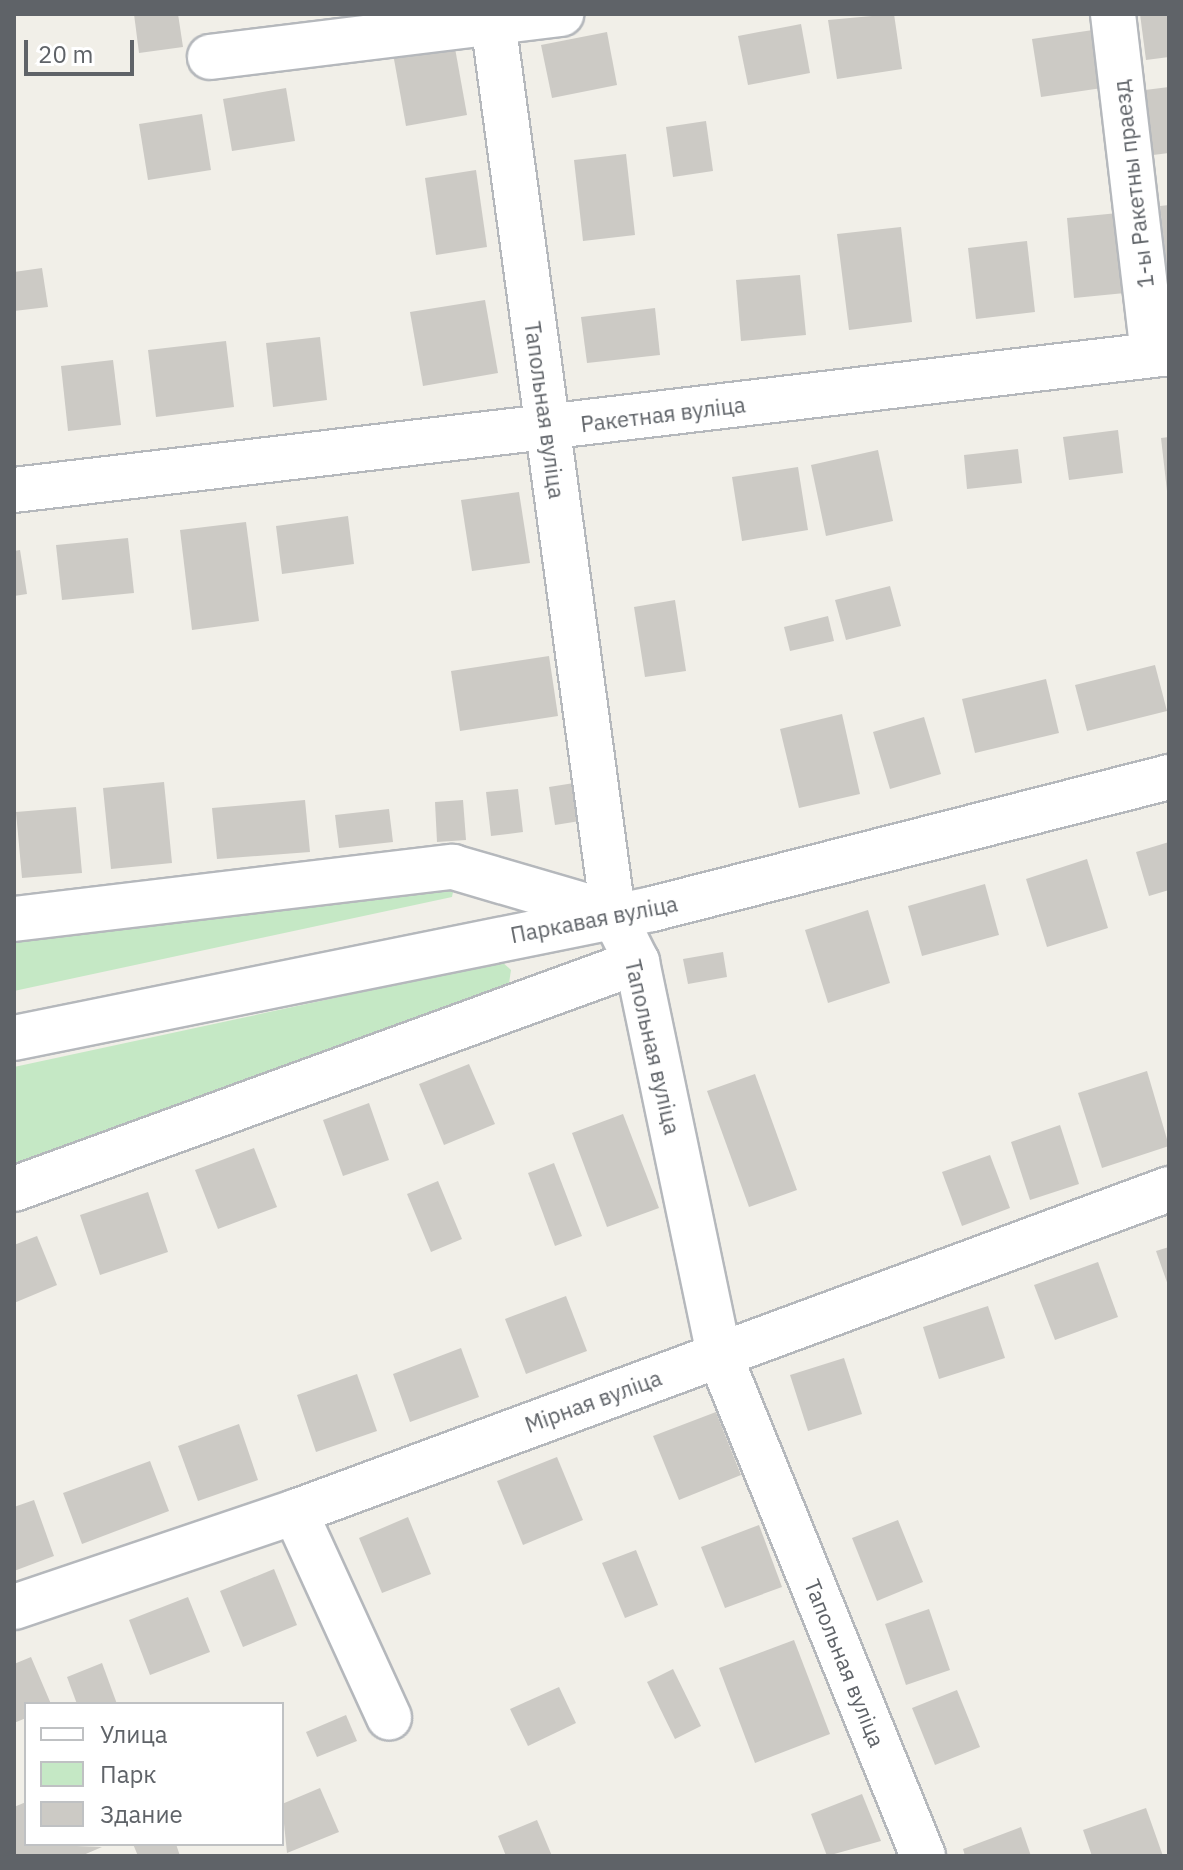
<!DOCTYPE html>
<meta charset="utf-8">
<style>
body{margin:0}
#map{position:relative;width:1183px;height:1870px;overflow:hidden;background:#f1efe8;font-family:"IBM Plex Sans",sans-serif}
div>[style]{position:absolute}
.green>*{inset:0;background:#c5e8c5}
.building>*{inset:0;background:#cccac5}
.roads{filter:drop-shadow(2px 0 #b5b8bc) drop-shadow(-2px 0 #b5b8bc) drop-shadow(0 2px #b5b8bc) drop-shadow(0 -2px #b5b8bc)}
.minor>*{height:44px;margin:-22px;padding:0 22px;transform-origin:22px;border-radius:22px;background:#fff}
span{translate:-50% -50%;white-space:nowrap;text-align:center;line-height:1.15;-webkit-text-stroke:7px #fff;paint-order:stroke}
.street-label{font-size:22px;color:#5f6368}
.frame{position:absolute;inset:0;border:16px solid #5f6368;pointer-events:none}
.legend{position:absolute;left:24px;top:1702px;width:260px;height:144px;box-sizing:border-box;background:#fff;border:2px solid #bfc1c3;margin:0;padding:10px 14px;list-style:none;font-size:24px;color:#5f6368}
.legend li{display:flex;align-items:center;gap:16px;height:40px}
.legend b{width:40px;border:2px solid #bfc1c3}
.scale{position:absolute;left:24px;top:40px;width:110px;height:36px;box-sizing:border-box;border:4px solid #5f6368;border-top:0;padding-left:10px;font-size:24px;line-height:28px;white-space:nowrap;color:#5f6368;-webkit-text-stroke:6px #fff;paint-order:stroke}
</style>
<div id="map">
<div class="green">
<div style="clip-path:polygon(455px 882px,452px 897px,14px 991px,14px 928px)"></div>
<div style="clip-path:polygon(502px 962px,511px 970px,508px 990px,14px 1171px,14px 1067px)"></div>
</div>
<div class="building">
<div style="clip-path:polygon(134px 14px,178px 14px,183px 47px,139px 53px)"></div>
<div style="clip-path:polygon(894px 14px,902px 69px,837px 79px,828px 20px)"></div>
<div style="clip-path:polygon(1140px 14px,1169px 14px,1169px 57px,1146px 60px)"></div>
<div style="clip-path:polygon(801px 24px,810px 73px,748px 85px,738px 36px)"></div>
<div style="clip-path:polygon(1093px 30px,1102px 88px,1041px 97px,1032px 39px)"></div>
<div style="clip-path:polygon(607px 32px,617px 85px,552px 98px,541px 45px)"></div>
<div style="clip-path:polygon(453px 37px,467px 115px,406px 126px,392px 48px)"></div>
<div style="clip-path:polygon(1169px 87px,1169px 153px,1153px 155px,1145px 90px)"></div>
<div style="clip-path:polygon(286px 88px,295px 141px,232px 151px,223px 99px)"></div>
<div style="clip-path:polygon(202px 114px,211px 170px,148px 180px,139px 124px)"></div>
<div style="clip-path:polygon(706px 121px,713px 171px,673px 177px,666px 127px)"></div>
<div style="clip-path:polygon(626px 154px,635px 235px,583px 241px,574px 160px)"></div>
<div style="clip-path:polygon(476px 170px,487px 247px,436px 255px,425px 178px)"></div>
<div style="clip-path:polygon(1169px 205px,1169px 268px,1167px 268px,1160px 206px)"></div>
<div style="clip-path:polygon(1118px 213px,1125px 293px,1074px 298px,1067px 218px)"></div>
<div style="clip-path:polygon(901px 227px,912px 322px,849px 330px,837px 234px)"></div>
<div style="clip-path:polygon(1027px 241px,1035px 312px,976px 319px,968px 248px)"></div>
<div style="clip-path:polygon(42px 268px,48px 307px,14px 311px,14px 272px)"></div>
<div style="clip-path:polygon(800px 275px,806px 335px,741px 341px,736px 280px)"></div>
<div style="clip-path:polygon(485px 300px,498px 373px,423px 386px,410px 312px)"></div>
<div style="clip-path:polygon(655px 308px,660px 355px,587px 363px,581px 317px)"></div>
<div style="clip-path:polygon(320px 337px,327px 400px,273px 407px,266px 343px)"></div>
<div style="clip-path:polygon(226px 341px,234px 407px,156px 417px,148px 350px)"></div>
<div style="clip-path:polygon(113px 360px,121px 425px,68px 431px,61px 366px)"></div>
<div style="clip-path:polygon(1118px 430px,1123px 473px,1069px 480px,1063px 437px)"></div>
<div style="clip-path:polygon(1169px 437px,1169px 491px,1167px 491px,1161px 438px)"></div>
<div style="clip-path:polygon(1018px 449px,1022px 483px,967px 489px,964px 455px)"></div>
<div style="clip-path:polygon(878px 450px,893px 521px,826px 536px,811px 465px)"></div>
<div style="clip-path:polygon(798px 467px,808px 530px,742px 541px,732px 477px)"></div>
<div style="clip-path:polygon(519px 492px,530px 563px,472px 571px,461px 500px)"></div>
<div style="clip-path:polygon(348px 516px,354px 564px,282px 574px,276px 526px)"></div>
<div style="clip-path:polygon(246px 522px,259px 621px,192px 630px,180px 530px)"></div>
<div style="clip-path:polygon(128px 538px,134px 593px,62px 600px,56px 545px)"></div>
<div style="clip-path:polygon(20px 550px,27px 594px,14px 596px,14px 551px)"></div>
<div style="clip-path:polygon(890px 586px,901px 626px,846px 640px,835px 600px)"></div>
<div style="clip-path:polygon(675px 600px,686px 671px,645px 677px,634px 607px)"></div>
<div style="clip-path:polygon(828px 616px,834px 641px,790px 651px,784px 627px)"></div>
<div style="clip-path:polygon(549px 656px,558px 716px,460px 731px,451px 671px)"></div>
<div style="clip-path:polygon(1155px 665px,1167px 711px,1087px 731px,1075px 685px)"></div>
<div style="clip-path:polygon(1046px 679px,1059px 733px,975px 753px,962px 699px)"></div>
<div style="clip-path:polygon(842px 714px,860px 794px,799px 808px,780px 729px)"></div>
<div style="clip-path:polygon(924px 717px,941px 774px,890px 789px,873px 732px)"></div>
<div style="clip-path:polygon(164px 782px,172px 863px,111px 869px,103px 788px)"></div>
<div style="clip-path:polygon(574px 783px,580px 821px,555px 825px,549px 787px)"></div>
<div style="clip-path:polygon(518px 789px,523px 832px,491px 836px,486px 792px)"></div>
<div style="clip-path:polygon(305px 800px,310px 852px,217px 859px,212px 808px)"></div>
<div style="clip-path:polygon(463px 800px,466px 840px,437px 842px,435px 802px)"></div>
<div style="clip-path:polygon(76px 807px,82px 873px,22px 878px,16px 812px)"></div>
<div style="clip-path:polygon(389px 809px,393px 842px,339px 848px,335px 815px)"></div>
<div style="clip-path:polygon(1169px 842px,1169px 890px,1149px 896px,1136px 852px)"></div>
<div style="clip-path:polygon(1087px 859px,1108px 928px,1047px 947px,1026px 879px)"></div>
<div style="clip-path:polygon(985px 884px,999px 935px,922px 956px,908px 906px)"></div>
<div style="clip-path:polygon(868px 910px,890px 983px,828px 1003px,805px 930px)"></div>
<div style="clip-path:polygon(723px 952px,727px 977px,688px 984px,683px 959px)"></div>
<div style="clip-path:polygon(469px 1064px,495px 1124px,444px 1145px,419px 1084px)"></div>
<div style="clip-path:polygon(1147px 1071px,1169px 1146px,1102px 1168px,1078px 1093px)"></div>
<div style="clip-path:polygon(755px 1074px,797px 1190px,749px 1207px,707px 1091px)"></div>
<div style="clip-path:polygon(369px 1103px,389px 1160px,343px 1176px,323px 1120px)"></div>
<div style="clip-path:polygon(623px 1114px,659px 1208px,607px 1227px,572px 1133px)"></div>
<div style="clip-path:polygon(1060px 1125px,1079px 1184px,1030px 1200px,1011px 1142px)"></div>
<div style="clip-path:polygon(254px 1148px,277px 1207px,218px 1229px,195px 1170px)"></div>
<div style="clip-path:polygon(990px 1155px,1010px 1208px,962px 1226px,942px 1172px)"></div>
<div style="clip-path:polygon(554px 1163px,582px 1236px,555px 1246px,528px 1173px)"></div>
<div style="clip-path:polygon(438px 1181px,462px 1239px,431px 1252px,407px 1194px)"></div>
<div style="clip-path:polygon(148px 1192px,168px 1252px,100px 1275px,80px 1215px)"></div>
<div style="clip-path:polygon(37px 1236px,57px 1285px,14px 1303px,14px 1245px)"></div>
<div style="clip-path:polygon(1169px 1247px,1169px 1288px,1156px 1251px)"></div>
<div style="clip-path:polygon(1098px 1262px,1118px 1317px,1055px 1340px,1034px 1285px)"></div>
<div style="clip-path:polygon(566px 1296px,587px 1351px,526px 1374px,505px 1319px)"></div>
<div style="clip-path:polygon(988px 1306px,1005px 1358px,939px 1379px,923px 1327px)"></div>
<div style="clip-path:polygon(461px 1348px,479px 1397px,410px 1422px,393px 1374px)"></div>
<div style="clip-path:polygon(844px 1358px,862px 1414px,808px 1431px,790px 1375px)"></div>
<div style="clip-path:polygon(357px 1374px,377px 1431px,316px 1452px,297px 1395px)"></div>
<div style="clip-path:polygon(716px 1412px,741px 1475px,679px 1500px,653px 1436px)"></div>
<div style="clip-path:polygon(239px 1424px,258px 1480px,198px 1501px,178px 1446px)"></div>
<div style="clip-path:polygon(557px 1457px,583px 1520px,523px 1545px,497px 1481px)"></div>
<div style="clip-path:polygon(150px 1461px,169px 1511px,82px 1544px,63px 1493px)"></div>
<div style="clip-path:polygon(34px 1500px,54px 1556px,14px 1571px,14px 1507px)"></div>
<div style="clip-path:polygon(408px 1517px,431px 1574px,382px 1593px,359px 1538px)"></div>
<div style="clip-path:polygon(898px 1520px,923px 1582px,877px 1601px,852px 1538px)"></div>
<div style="clip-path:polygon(759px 1525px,782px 1587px,725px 1608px,701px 1547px)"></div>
<div style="clip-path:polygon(636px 1550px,658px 1605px,625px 1618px,602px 1563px)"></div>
<div style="clip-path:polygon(274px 1569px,297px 1625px,243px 1647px,220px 1591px)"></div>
<div style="clip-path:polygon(188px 1597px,210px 1652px,150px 1675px,129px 1620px)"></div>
<div style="clip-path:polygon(929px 1609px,950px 1670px,906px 1685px,885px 1624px)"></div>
<div style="clip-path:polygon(794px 1640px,830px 1734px,755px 1763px,719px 1668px)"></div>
<div style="clip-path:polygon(31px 1657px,51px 1704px,26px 1704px,26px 1718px,14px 1723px,14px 1664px)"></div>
<div style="clip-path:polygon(102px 1663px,117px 1704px,77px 1704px,67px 1677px)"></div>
<div style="clip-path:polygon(673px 1669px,701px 1726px,675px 1739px,647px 1682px)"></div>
<div style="clip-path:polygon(559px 1687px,576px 1723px,528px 1746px,510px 1709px)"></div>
<div style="clip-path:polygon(957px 1690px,980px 1747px,935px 1765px,912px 1708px)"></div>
<div style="clip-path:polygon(346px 1715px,357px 1741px,317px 1757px,306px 1732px)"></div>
<div style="clip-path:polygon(320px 1788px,339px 1832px,287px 1853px,282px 1804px)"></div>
<div style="clip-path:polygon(862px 1794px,881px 1841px,827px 1856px,811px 1814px)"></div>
<div style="clip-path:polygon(26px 1802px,26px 1844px,102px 1847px,81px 1856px,15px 1856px,14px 1807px)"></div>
<div style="clip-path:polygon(1146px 1808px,1163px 1856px,1092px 1856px,1083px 1830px)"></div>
<div style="clip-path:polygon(537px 1820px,552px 1856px,506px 1856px,498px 1836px)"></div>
<div style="clip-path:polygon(1021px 1827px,1031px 1856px,965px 1856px,963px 1849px)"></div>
<div style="clip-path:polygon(133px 1844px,176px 1844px,180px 1856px,138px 1856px)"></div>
</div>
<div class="roads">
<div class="minor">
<div style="left:492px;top:14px;width:908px;rotate:82.34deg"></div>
<div style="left:613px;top:914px;width:54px;rotate:63.4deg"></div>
<div style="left:637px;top:962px;width:400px;rotate:78.2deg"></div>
<div style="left:719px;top:1354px;width:542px;rotate:67.88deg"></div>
<div style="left:1113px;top:14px;width:343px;rotate:83.3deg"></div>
<div style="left:210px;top:57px;width:354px;rotate:-7deg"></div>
<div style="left:14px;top:490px;width:1163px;rotate:-6.76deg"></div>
<div style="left:14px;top:919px;width:442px;rotate:-6.8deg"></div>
<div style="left:453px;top:867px;width:160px;rotate:16.3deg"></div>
<div style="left:14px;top:1038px;width:651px;rotate:-11.43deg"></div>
<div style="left:652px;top:909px;width:534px;rotate:-14.32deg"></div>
<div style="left:14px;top:1189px;width:663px;rotate:-20.02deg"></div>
<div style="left:295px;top:1512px;width:226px;rotate:65.4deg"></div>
<div style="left:14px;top:1607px;width:297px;rotate:-18.7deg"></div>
<div style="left:295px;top:1512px;width:932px;rotate:-20.28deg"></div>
</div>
</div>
<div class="street-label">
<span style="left:1133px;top:184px;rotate:-97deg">1-ы Ракетны праезд</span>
<span style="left:545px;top:410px;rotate:82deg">Тапольная вуліца</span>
<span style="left:663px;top:414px;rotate:-7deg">Ракетная вуліца</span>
<span style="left:594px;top:919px;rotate:-11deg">Паркавая вуліца</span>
<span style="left:653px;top:1047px;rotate:77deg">Тапольная вуліца</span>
<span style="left:593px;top:1401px;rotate:-20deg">Мірная вуліца</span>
<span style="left:845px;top:1663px;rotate:68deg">Тапольная вуліца</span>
</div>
<div class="frame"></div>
<ul class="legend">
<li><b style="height:10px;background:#fff"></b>Улица</li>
<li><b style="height:22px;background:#c5e8c5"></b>Парк</li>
<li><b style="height:22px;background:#cccac5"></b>Здание</li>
</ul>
<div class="scale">20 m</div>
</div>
